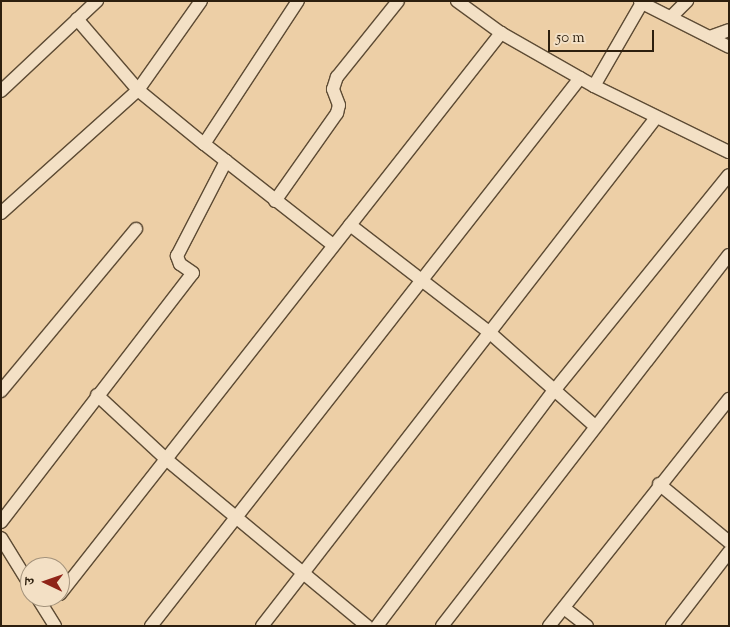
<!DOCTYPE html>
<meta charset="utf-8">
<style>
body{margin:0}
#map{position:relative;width:730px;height:627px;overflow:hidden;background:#edcfa6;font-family:"Sorts Mill Goudy","Noto Serif Devanagari",serif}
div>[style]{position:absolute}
.roads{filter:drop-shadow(1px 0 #5d4b34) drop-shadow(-1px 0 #5d4b34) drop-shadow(0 1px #5d4b34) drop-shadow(0 -1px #5d4b34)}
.street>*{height:12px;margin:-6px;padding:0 6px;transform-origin:6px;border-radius:6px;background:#f3e0c5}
span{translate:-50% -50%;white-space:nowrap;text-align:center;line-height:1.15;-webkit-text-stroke:4px #f3e0c5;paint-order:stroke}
.frame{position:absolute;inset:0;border:2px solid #2d1f0e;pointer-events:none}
.north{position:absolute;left:20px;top:557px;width:50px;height:50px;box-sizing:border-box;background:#f3e0c5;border:1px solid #a4937c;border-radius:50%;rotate:273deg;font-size:14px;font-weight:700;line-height:20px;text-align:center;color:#2d1f0e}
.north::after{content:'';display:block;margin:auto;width:18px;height:22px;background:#8f2418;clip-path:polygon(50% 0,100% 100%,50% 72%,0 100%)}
.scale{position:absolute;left:548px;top:30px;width:106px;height:22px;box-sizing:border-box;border:2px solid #2d1f0e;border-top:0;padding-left:6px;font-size:15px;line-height:18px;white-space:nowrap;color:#2d1f0e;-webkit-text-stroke:4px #f3e0c5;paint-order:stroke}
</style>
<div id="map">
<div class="roads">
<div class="street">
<div style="left:457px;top:1px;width:54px;rotate:36deg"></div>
<div style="left:501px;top:33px;width:107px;rotate:29.7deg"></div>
<div style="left:594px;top:86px;width:150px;rotate:26.1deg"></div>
<div style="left:642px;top:3px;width:97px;rotate:26.8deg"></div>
<div style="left:671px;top:17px;width:23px;rotate:-45deg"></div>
<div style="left:77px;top:19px;width:94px;rotate:49.3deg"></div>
<div style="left:138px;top:90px;width:85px;rotate:39.3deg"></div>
<div style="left:710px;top:37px;width:20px;rotate:-20deg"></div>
<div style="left:594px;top:86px;width:96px;rotate:-60deg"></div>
<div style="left:642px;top:3px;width:3px;rotate:-135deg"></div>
<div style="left:1px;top:91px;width:132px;rotate:-43.2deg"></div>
<div style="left:226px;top:161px;width:136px;rotate:38.1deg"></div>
<div style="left:275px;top:201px;width:108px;rotate:-54.8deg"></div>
<div style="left:337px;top:113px;width:8px;rotate:-76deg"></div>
<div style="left:339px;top:105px;width:17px;rotate:-111deg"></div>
<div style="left:333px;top:89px;width:13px;rotate:-72deg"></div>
<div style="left:337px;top:77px;width:97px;rotate:-51.2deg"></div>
<div style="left:1px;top:213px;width:184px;rotate:-41.9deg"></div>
<div style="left:138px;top:90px;width:109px;rotate:-54.7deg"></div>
<div style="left:350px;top:225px;width:175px;rotate:37.6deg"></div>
<div style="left:489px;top:332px;width:142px;rotate:41.6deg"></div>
<div style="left:1px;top:391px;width:211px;rotate:-50.2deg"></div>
<div style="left:97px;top:395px;width:96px;rotate:42.9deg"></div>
<div style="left:167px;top:460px;width:260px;rotate:39.7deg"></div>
<div style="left:659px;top:484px;width:91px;rotate:39.6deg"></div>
<div style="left:1px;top:522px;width:314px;rotate:-52.4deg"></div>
<div style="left:193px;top:273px;width:16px;rotate:-145deg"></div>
<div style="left:180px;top:264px;width:9px;rotate:-111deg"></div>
<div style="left:177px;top:256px;width:107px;rotate:-62.7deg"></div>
<div style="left:226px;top:161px;width:28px;rotate:-142deg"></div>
<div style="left:204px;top:144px;width:171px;rotate:-56.7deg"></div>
<div style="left:1px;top:538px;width:55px;rotate:58.3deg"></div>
<div style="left:60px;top:594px;width:714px;rotate:-51.83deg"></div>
<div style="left:37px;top:597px;width:34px;rotate:58deg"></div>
<div style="left:564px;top:608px;width:29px;rotate:38deg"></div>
<div style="left:151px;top:626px;width:696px;rotate:-51.94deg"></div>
<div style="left:262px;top:626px;width:641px;rotate:-52.22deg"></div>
<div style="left:377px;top:626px;width:293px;rotate:-53.1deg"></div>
<div style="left:553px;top:392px;width:279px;rotate:-51deg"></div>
<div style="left:442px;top:626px;width:469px;rotate:-52.3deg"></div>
<div style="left:549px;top:626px;width:290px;rotate:-51.6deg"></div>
<div style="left:672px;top:626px;width:93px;rotate:-52.4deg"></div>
</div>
</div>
<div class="frame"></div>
<div class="north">उ</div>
<div class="scale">50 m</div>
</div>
